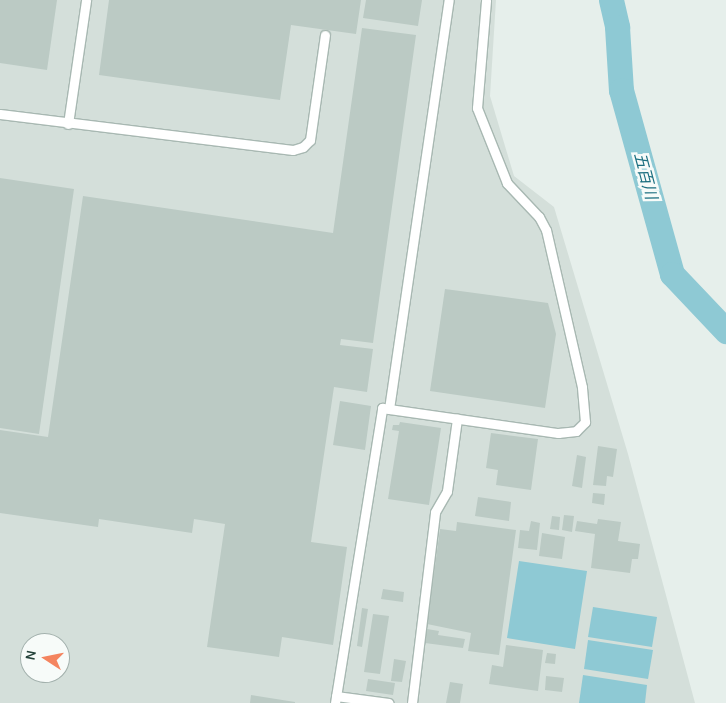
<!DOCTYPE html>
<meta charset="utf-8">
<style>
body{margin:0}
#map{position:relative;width:726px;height:703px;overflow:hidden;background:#e6efeb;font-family:Karla,"Noto Sans JP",sans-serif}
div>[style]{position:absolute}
.built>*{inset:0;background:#d4dfda}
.water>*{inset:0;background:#8ec9d4}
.river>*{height:25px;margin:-12.5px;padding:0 12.5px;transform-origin:12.5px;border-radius:12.5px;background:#8ec9d4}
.building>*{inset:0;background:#bbcac4}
.roads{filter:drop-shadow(1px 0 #a8b8b2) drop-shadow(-1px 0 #a8b8b2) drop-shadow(0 1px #a8b8b2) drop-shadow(0 -1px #a8b8b2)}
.service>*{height:9px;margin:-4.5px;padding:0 4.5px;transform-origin:4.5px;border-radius:4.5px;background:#fff}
span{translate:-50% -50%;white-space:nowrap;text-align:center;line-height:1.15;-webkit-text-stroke:5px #f7fbf9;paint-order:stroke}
.water-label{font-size:16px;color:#1c6f80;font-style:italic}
.north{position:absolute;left:20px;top:633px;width:50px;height:50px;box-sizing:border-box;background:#f7fbf9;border:1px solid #a3b1ad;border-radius:50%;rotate:281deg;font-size:14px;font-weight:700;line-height:20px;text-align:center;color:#24423a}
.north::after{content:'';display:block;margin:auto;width:18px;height:22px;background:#f4845f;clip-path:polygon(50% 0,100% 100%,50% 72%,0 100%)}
</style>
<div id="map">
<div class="built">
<div style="clip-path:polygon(evenodd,0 0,496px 0,490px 96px,514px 176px,554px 207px,628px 454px,695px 703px,0 703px,0 0,30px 643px,60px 643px,60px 673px,30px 673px,30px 643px)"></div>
</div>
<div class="water">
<div style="clip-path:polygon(519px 561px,587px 571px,575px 649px,507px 638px)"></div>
<div style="clip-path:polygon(593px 607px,657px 617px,652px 647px,588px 637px)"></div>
<div style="clip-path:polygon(588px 640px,653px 650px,648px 679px,584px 669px)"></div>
<div style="clip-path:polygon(583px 675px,647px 685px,645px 703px,579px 703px)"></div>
</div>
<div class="river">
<div style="left:611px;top:0;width:28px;rotate:77deg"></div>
<div style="left:617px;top:27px;width:63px;rotate:86.4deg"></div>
<div style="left:621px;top:90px;width:191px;rotate:74.5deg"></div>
<div style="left:672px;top:274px;width:79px;rotate:46.5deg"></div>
</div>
<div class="building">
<div style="clip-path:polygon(0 0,57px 0,47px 70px,0 63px)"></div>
<div style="clip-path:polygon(109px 0,361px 0,356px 34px,291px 25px,280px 100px,99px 75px)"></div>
<div style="clip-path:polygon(366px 0,422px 0,418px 26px,363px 18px)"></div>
<div style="clip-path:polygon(362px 28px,416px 35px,373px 343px,341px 339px,340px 345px,373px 349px,367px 392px,334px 387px,311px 542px,347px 547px,333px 645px,282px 637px,279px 657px,207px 647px,225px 524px,194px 519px,192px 533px,99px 519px,98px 527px,0 513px,0 430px,48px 437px,83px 196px,333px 233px)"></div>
<div style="clip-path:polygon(0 178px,74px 189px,39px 434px,0 428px)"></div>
<div style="clip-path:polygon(445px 289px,548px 303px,556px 334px,545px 408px,430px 391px)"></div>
<div style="clip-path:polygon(340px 401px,371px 406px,365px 450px,333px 445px)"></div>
<div style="clip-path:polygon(400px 422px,441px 428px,429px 505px,388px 499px,399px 431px,392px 430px,393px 425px,399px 425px)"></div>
<div style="clip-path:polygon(491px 433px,538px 439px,531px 490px,496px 485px,498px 470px,486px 468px)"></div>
<div style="clip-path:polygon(598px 446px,617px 449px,613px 477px,607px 476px,606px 486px,593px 485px)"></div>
<div style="clip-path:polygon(577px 455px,586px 457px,582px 488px,572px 486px)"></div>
<div style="clip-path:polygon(593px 493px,605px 494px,604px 505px,592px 503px)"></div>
<div style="clip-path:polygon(478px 497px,511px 502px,509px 521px,475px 516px)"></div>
<div style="clip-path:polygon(564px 515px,574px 516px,572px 532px,562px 530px)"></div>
<div style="clip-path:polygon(552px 516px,560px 517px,559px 530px,550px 529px)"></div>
<div style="clip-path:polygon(598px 519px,621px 522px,618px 541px,640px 544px,638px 559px,632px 559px,630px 573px,591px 568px,595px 534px,575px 531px,577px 521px,597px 524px)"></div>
<div style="clip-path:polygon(531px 521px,540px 523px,537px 550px,518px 548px,520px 530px,529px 531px)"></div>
<div style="clip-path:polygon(457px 522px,516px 530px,499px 655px,468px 651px,471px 633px,427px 624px,440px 529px,456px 531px)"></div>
<div style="clip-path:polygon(542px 533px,565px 537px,562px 559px,539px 556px)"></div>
<div style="clip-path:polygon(383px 589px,404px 592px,403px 602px,381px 599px)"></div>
<div style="clip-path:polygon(362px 608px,368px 609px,362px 647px,357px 646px)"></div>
<div style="clip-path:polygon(373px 614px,389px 616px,380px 674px,364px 672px)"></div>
<div style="clip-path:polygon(427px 629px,439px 631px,438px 635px,465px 639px,463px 648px,425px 643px)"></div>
<div style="clip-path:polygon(506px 645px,543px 650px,538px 691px,489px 684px,492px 665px,503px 667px)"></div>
<div style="clip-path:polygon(547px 653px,556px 654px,555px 664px,545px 663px)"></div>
<div style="clip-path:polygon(394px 659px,406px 661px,402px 682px,391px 681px)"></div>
<div style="clip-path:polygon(546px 676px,564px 678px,562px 692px,545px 690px)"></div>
<div style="clip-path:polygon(368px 679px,395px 683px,393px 695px,366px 691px)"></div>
<div style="clip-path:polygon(450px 682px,463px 684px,460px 703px,446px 703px)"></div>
<div style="clip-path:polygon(251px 695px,295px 702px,295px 703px,250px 703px)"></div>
</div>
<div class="roads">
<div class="service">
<div style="left:0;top:114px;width:295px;rotate:7deg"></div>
<div style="left:293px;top:150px;width:10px;rotate:-17deg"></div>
<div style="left:303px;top:147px;width:10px;rotate:-45deg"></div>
<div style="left:310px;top:140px;width:106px;rotate:-81.9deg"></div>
<div style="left:68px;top:124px;width:125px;rotate:-81.7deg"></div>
<div style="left:389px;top:409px;width:413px;rotate:-81.7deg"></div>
<div style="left:336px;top:696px;width:53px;rotate:7.5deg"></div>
<div style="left:335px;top:703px;width:299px;rotate:-80.9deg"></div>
<div style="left:382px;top:408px;width:178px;rotate:8.1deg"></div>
<div style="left:558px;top:433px;width:18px;rotate:-6deg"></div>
<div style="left:576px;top:431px;width:13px;rotate:-45deg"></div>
<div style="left:585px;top:422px;width:35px;rotate:-95deg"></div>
<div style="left:582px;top:387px;width:161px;rotate:-102.9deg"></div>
<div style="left:546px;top:230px;width:15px;rotate:-118deg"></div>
<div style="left:539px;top:217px;width:47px;rotate:-133.3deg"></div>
<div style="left:507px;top:183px;width:81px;rotate:-111.8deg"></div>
<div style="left:477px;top:108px;width:108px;rotate:-85.2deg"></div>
<div style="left:412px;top:703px;width:192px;rotate:-83.1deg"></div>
<div style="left:435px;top:512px;width:24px;rotate:-60deg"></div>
<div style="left:447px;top:491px;width:73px;rotate:-82.1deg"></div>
</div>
</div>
<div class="water-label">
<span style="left:645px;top:176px;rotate:75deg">五百川</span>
</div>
<div class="north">N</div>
</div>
